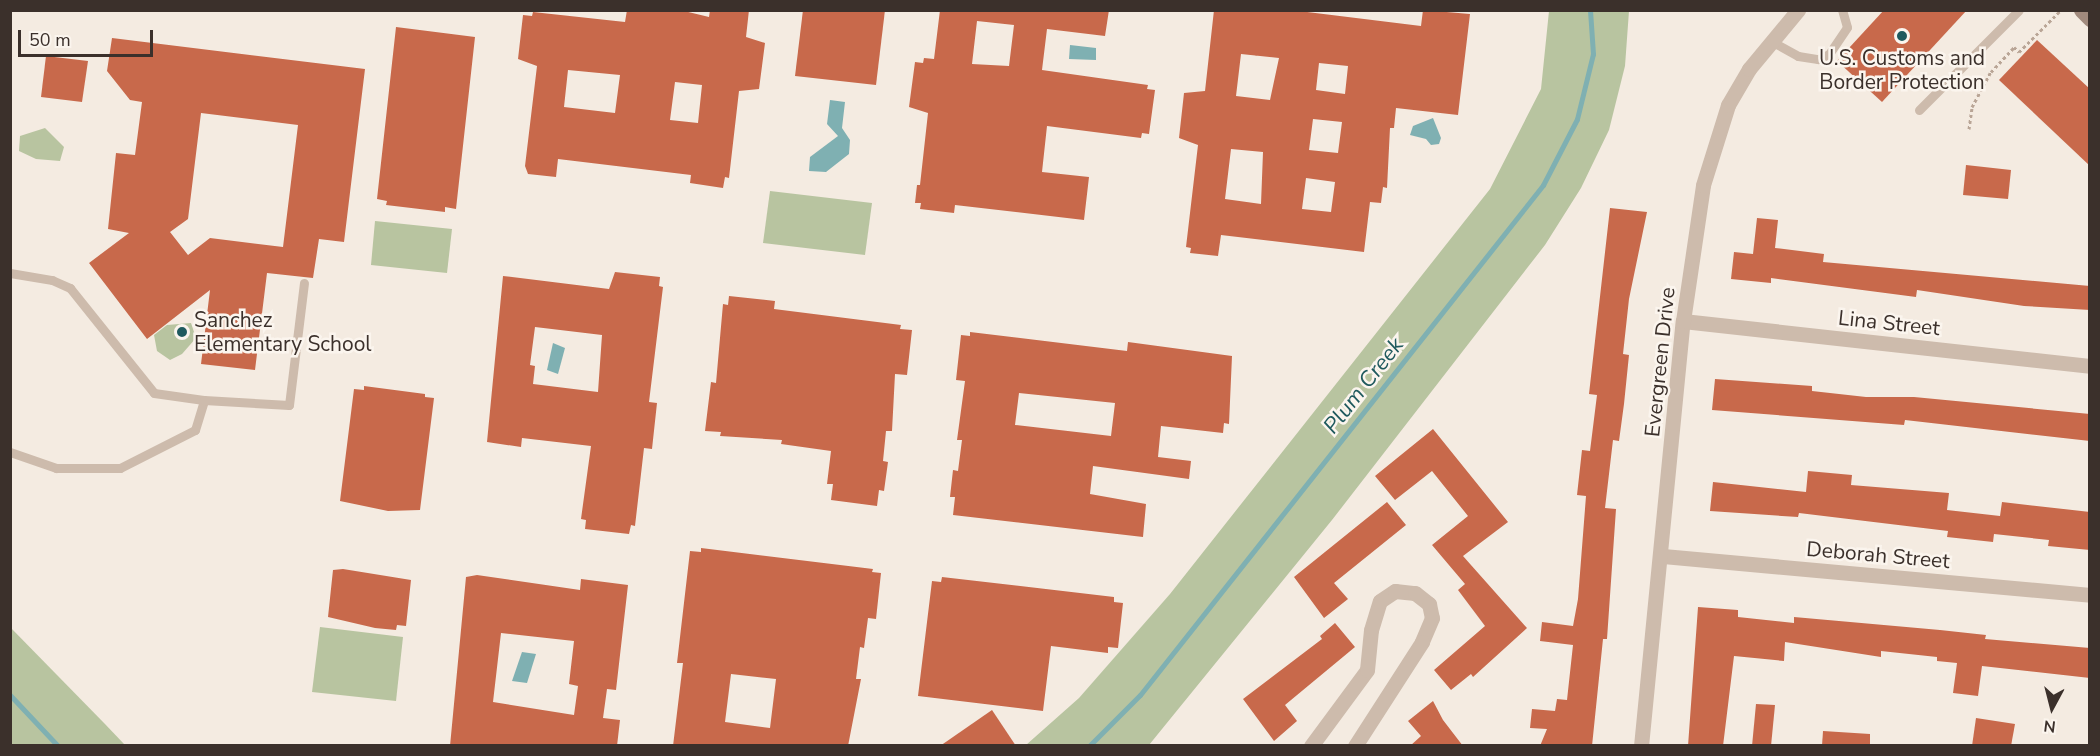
<!DOCTYPE html>
<style>
body{margin:0}
#map{position:relative;width:2100px;height:756px;overflow:hidden;background:#f4ebe1;font-family:"Nunito Sans",sans-serif}
div>[style]{position:absolute}
.green>*{inset:0;background:#b8c4a0}
.water>*{inset:0;background:#7fb0b2}
.stream>*{height:5px;margin:-2.5px;padding:0 2.5px;transform-origin:2.5px;border-radius:2.5px;background:#7fb0b2}
.building>*{inset:0;background:#c8694b}
.path>*{height:3px;margin-top:-1.5px;transform-origin:0;background:repeating-linear-gradient(90deg,#b9a596 0 3px,transparent 0 6px)}
.lane>*{height:9px;margin:-4.5px;padding:0 4.5px;transform-origin:4.5px;border-radius:4.5px;background:#cdbbac}
.street>*{height:15px;margin:-7.5px;padding:0 7.5px;transform-origin:7.5px;border-radius:7.5px;background:#cdbbac}
.secondary>*{height:15px;margin:-7.5px;padding:0 7.5px;transform-origin:7.5px;border-radius:7.5px;background:#a18a7d}
.dots>*{width:16px;height:16px;translate:-50% -50%;box-sizing:border-box;border:3px solid #fbf5ee;border-radius:50%}
span{translate:-50% -50%;white-space:nowrap;text-align:center;line-height:1.15;-webkit-text-stroke:5px #fbf5ee;paint-order:stroke}
.poi-label{font-size:21px;color:#3b302b}
.left{translate:0 -50%;text-align:left}
.street-label{font-size:21px;color:#3b302b}
.water-label{font-size:22px;color:#1f5a5e;font-style:italic}
.frame{position:absolute;inset:0;border:12px solid #3b302b;pointer-events:none}
.north{position:absolute;left:2022px;top:678px;width:60px;height:60px;-webkit-text-stroke:4px #fbf5ee;paint-order:stroke;rotate:187deg;font-size:16px;font-weight:700;line-height:24px;text-align:center;color:#3b302b}
.north::after{content:'';display:block;margin:auto;width:21px;height:27px;background:#3b302b;clip-path:polygon(50% 0,100% 100%,50% 72%,0 100%)}
.scale{position:absolute;left:18px;top:30px;width:135px;height:27px;box-sizing:border-box;border:3px solid #3b302b;border-top:0;padding-left:8px;font-size:18px;line-height:21px;white-space:nowrap;color:#3b302b;-webkit-text-stroke:4px #fbf5ee;paint-order:stroke}
</style>
<div id="map">
<div class="green">
<div style="clip-path:polygon(1549px 11px,1629px 11px,1625px 66px,1609px 130px,1581px 188px,1545px 245px,1332px 520px,1149px 745px,1026px 745px,1079px 698px,1170px 594px,1490px 189px,1541px 89px)"></div>
<div style="clip-path:polygon(45px 128px,64px 147px,60px 161px,36px 159px,19px 151px,20px 136px)"></div>
<div style="clip-path:polygon(770px 191px,872px 203px,865px 255px,763px 243px)"></div>
<div style="clip-path:polygon(375px 221px,452px 229px,447px 273px,371px 265px)"></div>
<div style="clip-path:polygon(191px 323px,196px 338px,182px 354px,170px 360px,157px 351px,154px 335px,167px 325px)"></div>
<div style="clip-path:polygon(10px 627px,104px 723px,125px 745px,11px 745px)"></div>
<div style="clip-path:polygon(320px 627px,403px 637px,396px 701px,312px 692px)"></div>
</div>
<div class="water">
<div style="clip-path:polygon(1070px 45px,1096px 48px,1096px 60px,1069px 59px)"></div>
<div style="clip-path:polygon(830px 100px,845px 102px,842px 128px,850px 140px,849px 154px,826px 172px,809px 171px,810px 157px,838px 136px,827px 124px)"></div>
<div style="clip-path:polygon(1433px 118px,1441px 138px,1439px 144px,1431px 145px,1426px 139px,1410px 135px,1413px 126px)"></div>
<div style="clip-path:polygon(553px 343px,565px 348px,558px 374px,547px 370px)"></div>
<div style="clip-path:polygon(522px 652px,536px 654px,527px 683px,512px 681px)"></div>
</div>
<div class="stream">
<div style="left:10px;top:695px;width:70px;rotate:46.7deg"></div>
<div style="left:1089px;top:746px;width:72px;rotate:-45deg"></div>
<div style="left:1140px;top:695px;width:650px;rotate:-51.68deg"></div>
<div style="left:1543px;top:185px;width:74px;rotate:-62.7deg"></div>
<div style="left:1577px;top:119px;width:67px;rotate:-76.2deg"></div>
<div style="left:1593px;top:54px;width:44px;rotate:-93.9deg"></div>
</div>
<div class="building">
<div style="clip-path:polygon(evenodd,627px 10px,680px 10px,709px 17px,710px 10px,749px 10px,746px 37px,765px 43px,759px 89px,739px 91px,729px 178px,725px 177px,723px 188px,690px 183px,691px 175px,558px 159px,556px 177px,528px 174px,525px 166px,537px 66px,518px 59px,523px 15px,532px 16px,533px 12px,625px 22px,627px 10px,568px 70px,620px 75px,615px 113px,564px 107px,568px 70px,627px 10px,675px 82px,702px 85px,698px 123px,670px 120px,675px 82px)"></div>
<div style="clip-path:polygon(803px 10px,885px 10px,876px 85px,795px 76px)"></div>
<div style="clip-path:polygon(evenodd,940px 10px,1109px 10px,1105px 36px,1047px 29px,1042px 70px,1148px 85px,1147px 89px,1155px 90px,1149px 134px,1142px 133px,1141px 138px,1047px 126px,1042px 172px,1089px 177px,1084px 220px,955px 205px,954px 213px,920px 209px,921px 203px,915px 203px,917px 185px,920px 185px,928px 113px,909px 107px,915px 62px,923px 63px,924px 58px,934px 59px,940px 10px,977px 21px,1014px 25px,1009px 66px,972px 64px,977px 21px)"></div>
<div style="clip-path:polygon(evenodd,1214px 10px,1291px 10px,1421px 26px,1423px 10px,1470px 14px,1458px 115px,1396px 108px,1394px 128px,1390px 128px,1387px 188px,1383px 187px,1381px 203px,1370px 202px,1364px 252px,1221px 235px,1218px 256px,1190px 253px,1191px 248px,1186px 247px,1198px 145px,1179px 138px,1184px 93px,1205px 91px,1214px 10px,1241px 54px,1279px 58px,1270px 100px,1236px 96px,1241px 54px,1214px 10px,1319px 63px,1348px 66px,1345px 94px,1316px 90px,1319px 63px,1214px 10px,1313px 119px,1342px 122px,1338px 153px,1309px 150px,1313px 119px,1214px 10px,1231px 149px,1263px 152px,1261px 204px,1225px 199px,1231px 149px,1214px 10px,1306px 178px,1335px 182px,1331px 212px,1302px 209px,1306px 178px)"></div>
<div style="clip-path:polygon(1884px 10px,1967px 10px,1882px 102px,1837px 61px)"></div>
<div style="clip-path:polygon(396px 27px,475px 37px,456px 209px,445px 207px,445px 212px,386px 205px,387px 201px,377px 199px)"></div>
<div style="clip-path:polygon(evenodd,112px 38px,365px 69px,344px 242px,319px 239px,313px 278px,267px 273px,255px 370px,201px 364px,210px 290px,147px 339px,89px 263px,129px 233px,108px 229px,116px 153px,135px 155px,142px 102px,130px 100px,107px 71px,112px 38px,201px 113px,298px 125px,283px 247px,210px 238px,188px 255px,170px 232px,188px 219px,201px 113px)"></div>
<div style="clip-path:polygon(2037px 40px,2090px 89px,2090px 166px,1999px 80px)"></div>
<div style="clip-path:polygon(46px 56px,88px 61px,82px 102px,41px 97px)"></div>
<div style="clip-path:polygon(1966px 165px,2011px 170px,2008px 199px,1963px 195px)"></div>
<div style="clip-path:polygon(1610px 208px,1647px 212px,1629px 299px,1623px 354px,1629px 355px,1624px 404px,1619px 441px,1613px 440px,1605px 508px,1616px 509px,1607px 639px,1603px 639px,1592px 746px,1540px 746px,1547px 729px,1530px 728px,1532px 709px,1555px 711px,1557px 699px,1567px 700px,1573px 645px,1540px 641px,1542px 622px,1573px 626px,1578px 599px,1586px 496px,1577px 495px,1582px 450px,1590px 451px,1597px 395px,1589px 394px)"></div>
<div style="clip-path:polygon(1757px 218px,1778px 220px,1775px 248px,1824px 254px,1823px 262px,2090px 286px,2090px 310px,2024px 306px,1917px 290px,1916px 297px,1771px 278px,1771px 283px,1731px 279px,1734px 252px,1753px 254px)"></div>
<div style="clip-path:polygon(evenodd,615px 272px,660px 277px,659px 286px,663px 287px,649px 402px,657px 403px,652px 449px,644px 448px,635px 526px,631px 525px,629px 534px,585px 529px,586px 520px,581px 519px,591px 446px,522px 438px,521px 447px,487px 442px,503px 276px,609px 289px,615px 272px,535px 327px,602px 335px,598px 392px,533px 384px,535px 366px,530px 365px,535px 327px)"></div>
<div style="clip-path:polygon(729px 296px,775px 301px,774px 309px,901px 325px,900px 329px,912px 330px,907px 375px,895px 374px,892px 431px,886px 431px,883px 461px,888px 462px,884px 491px,879px 490px,877px 506px,831px 500px,833px 484px,827px 484px,831px 451px,781px 444px,782px 440px,720px 436px,721px 432px,705px 431px,711px 382px,716px 383px,723px 304px,728px 305px)"></div>
<div style="clip-path:polygon(evenodd,970px 332px,1127px 351px,1128px 342px,1232px 356px,1229px 424px,1224px 423px,1223px 433px,1161px 426px,1158px 457px,1191px 461px,1189px 479px,1093px 466px,1090px 494px,1146px 504px,1143px 537px,953px 515px,955px 497px,950px 497px,953px 470px,958px 471px,962px 440px,957px 440px,965px 381px,956px 380px,961px 335px,970px 336px,970px 332px,1019px 393px,1115px 403px,1111px 436px,1015px 425px,1019px 393px)"></div>
<div style="clip-path:polygon(1715px 379px,1812px 386px,1812px 391px,1866px 397px,1914px 397px,2090px 414px,2090px 441px,1905px 420px,1904px 425px,1712px 410px)"></div>
<div style="clip-path:polygon(364px 386px,425px 394px,425px 397px,434px 398px,420px 510px,388px 511px,340px 501px,354px 389px,364px 390px)"></div>
<div style="clip-path:polygon(1433px 429px,1508px 522px,1463px 556px,1527px 628px,1473px 677px,1471px 674px,1451px 690px,1434px 670px,1485px 626px,1458px 590px,1465px 584px,1432px 545px,1468px 516px,1432px 471px,1395px 500px,1375px 476px)"></div>
<div style="clip-path:polygon(1808px 471px,1852px 475px,1851px 485px,1949px 493px,1947px 510px,2000px 516px,2002px 502px,2090px 512px,2090px 550px,2048px 546px,2049px 540px,1994px 534px,1993px 542px,1947px 537px,1948px 531px,1799px 513px,1798px 517px,1710px 511px,1713px 482px,1806px 492px)"></div>
<div style="clip-path:polygon(1387px 502px,1406px 525px,1334px 583px,1348px 599px,1324px 618px,1294px 577px)"></div>
<div style="clip-path:polygon(evenodd,701px 548px,873px 569px,872px 572px,881px 573px,876px 619px,868px 618px,864px 648px,860px 647px,856px 679px,861px 679px,848px 746px,673px 746px,683px 663px,677px 663px,690px 551px,701px 552px,701px 548px,731px 674px,776px 679px,770px 728px,725px 722px,731px 674px)"></div>
<div style="clip-path:polygon(343px 569px,411px 580px,406px 626px,397px 625px,396px 630px,375px 628px,328px 617px,333px 570px)"></div>
<div style="clip-path:polygon(evenodd,477px 575px,580px 590px,581px 579px,628px 585px,616px 690px,607px 689px,603px 718px,620px 720px,617px 746px,450px 746px,466px 577px,477px 575px,501px 633px,574px 641px,569px 684px,578px 686px,574px 715px,493px 702px,501px 633px)"></div>
<div style="clip-path:polygon(942px 577px,1114px 597px,1114px 602px,1123px 603px,1118px 648px,1108px 647px,1108px 653px,1051px 646px,1043px 711px,918px 696px,932px 581px,941px 582px)"></div>
<div style="clip-path:polygon(1698px 607px,1738px 610px,1738px 617px,1794px 623px,1794px 617px,1940px 630px,1986px 635px,1985px 639px,2090px 648px,2090px 678px,1982px 666px,1978px 696px,1953px 693px,1957px 663px,1937px 661px,1937px 657px,1881px 651px,1881px 657px,1785px 642px,1784px 661px,1734px 656px,1723px 746px,1688px 746px)"></div>
<div style="clip-path:polygon(1335px 623px,1355px 647px,1285px 705px,1297px 721px,1274px 741px,1243px 699px,1322px 639px,1320px 636px)"></div>
<div style="clip-path:polygon(1433px 701px,1443px 720px,1463px 746px,1410px 746px,1421px 736px,1408px 721px)"></div>
<div style="clip-path:polygon(1756px 704px,1775px 705px,1771px 746px,1752px 746px)"></div>
<div style="clip-path:polygon(992px 710px,1016px 746px,940px 746px)"></div>
<div style="clip-path:polygon(1976px 718px,2015px 724px,2011px 746px,1972px 746px)"></div>
<div style="clip-path:polygon(1823px 731px,1870px 734px,1870px 746px,1822px 746px)"></div>
</div>
<div class="path">
<div style="left:1969px;top:129px;width:22px;rotate:-82deg"></div>
<div style="left:1972px;top:107px;width:40px;rotate:-62deg"></div>
<div style="left:1991px;top:72px;width:34px;rotate:-47deg"></div>
<div style="left:2014px;top:47px;width:7px;rotate:45deg"></div>
<div style="left:2019px;top:52px;width:59px;rotate:-45deg"></div>
</div>
<div class="lane">
<div style="left:1771px;top:41px;width:31px;rotate:29deg"></div>
<div style="left:1798px;top:56px;width:20px;rotate:9deg"></div>
<div style="left:1818px;top:59px;width:12px;rotate:-24deg"></div>
<div style="left:1829px;top:54px;width:32px;rotate:-56deg"></div>
<div style="left:1847px;top:27px;width:18px;rotate:-106deg"></div>
<div style="left:1919px;top:110px;width:141px;rotate:-45deg"></div>
<div style="left:10px;top:273px;width:43px;rotate:9.5deg"></div>
<div style="left:52px;top:280px;width:20px;rotate:24deg"></div>
<div style="left:70px;top:288px;width:134px;rotate:51.3deg"></div>
<div style="left:154px;top:393px;width:50px;rotate:8deg"></div>
<div style="left:10px;top:452px;width:49px;rotate:19.2deg"></div>
<div style="left:56px;top:468px;width:64px"></div>
<div style="left:120px;top:468px;width:84px;rotate:-26.9deg"></div>
<div style="left:195px;top:430px;width:31px;rotate:-73deg"></div>
<div style="left:204px;top:400px;width:85px;rotate:3.4deg"></div>
<div style="left:289px;top:405px;width:123px;rotate:-83deg"></div>
</div>
<div class="street">
<div style="left:1683px;top:321px;width:409px;rotate:6.3deg"></div>
<div style="left:1663px;top:556px;width:429px;rotate:5.2deg"></div>
<div style="left:1311px;top:746px;width:94px;rotate:-53.6deg"></div>
<div style="left:1367px;top:670px;width:40px;rotate:-84.3deg"></div>
<div style="left:1371px;top:630px;width:30px;rotate:-73deg"></div>
<div style="left:1380px;top:601px;width:18px;rotate:-34deg"></div>
<div style="left:1395px;top:591px;width:20px;rotate:6deg"></div>
<div style="left:1415px;top:593px;width:18px;rotate:38deg"></div>
<div style="left:1429px;top:604px;width:14px;rotate:78deg"></div>
<div style="left:1432px;top:618px;width:26px;rotate:113deg"></div>
<div style="left:1422px;top:642px;width:124px;rotate:122.8deg"></div>
<div style="left:1641px;top:746px;width:427px;rotate:-84.4deg"></div>
<div style="left:1683px;top:321px;width:137px;rotate:-81.6deg"></div>
<div style="left:1703px;top:185px;width:84px;rotate:-72.6deg"></div>
<div style="left:1728px;top:105px;width:42px;rotate:-59.7deg"></div>
<div style="left:1749px;top:69px;width:77px;rotate:-50.3deg"></div>
</div>
<div class="secondary">
<div style="left:2081px;top:10px;width:13px;rotate:45deg"></div>
</div>
<div class="dots">
<div style="left:1902px;top:36px;background:#1f5a5e"></div>
<div style="left:182px;top:332px;background:#1f5a5e"></div>
</div>
<div class="poi-label">
<span style="left:1902px;top:70px">U.S. Customs and<br>Border Protection</span>
<span class="left" style="left:194px;top:332px">Sanchez<br>Elementary School</span>
</div>
<div class="street-label">
<span style="left:1889px;top:323px;rotate:6deg">Lina Street</span>
<span style="left:1660px;top:362px;rotate:-84deg">Evergreen Drive</span>
<span style="left:1878px;top:555px;rotate:5deg">Deborah Street</span>
</div>
<div class="water-label">
<span style="left:1364px;top:386px;rotate:-52deg">Plum Creek</span>
</div>
<div class="frame"></div>
<div class="north">N</div>
<div class="scale">50 m</div>
</div>
